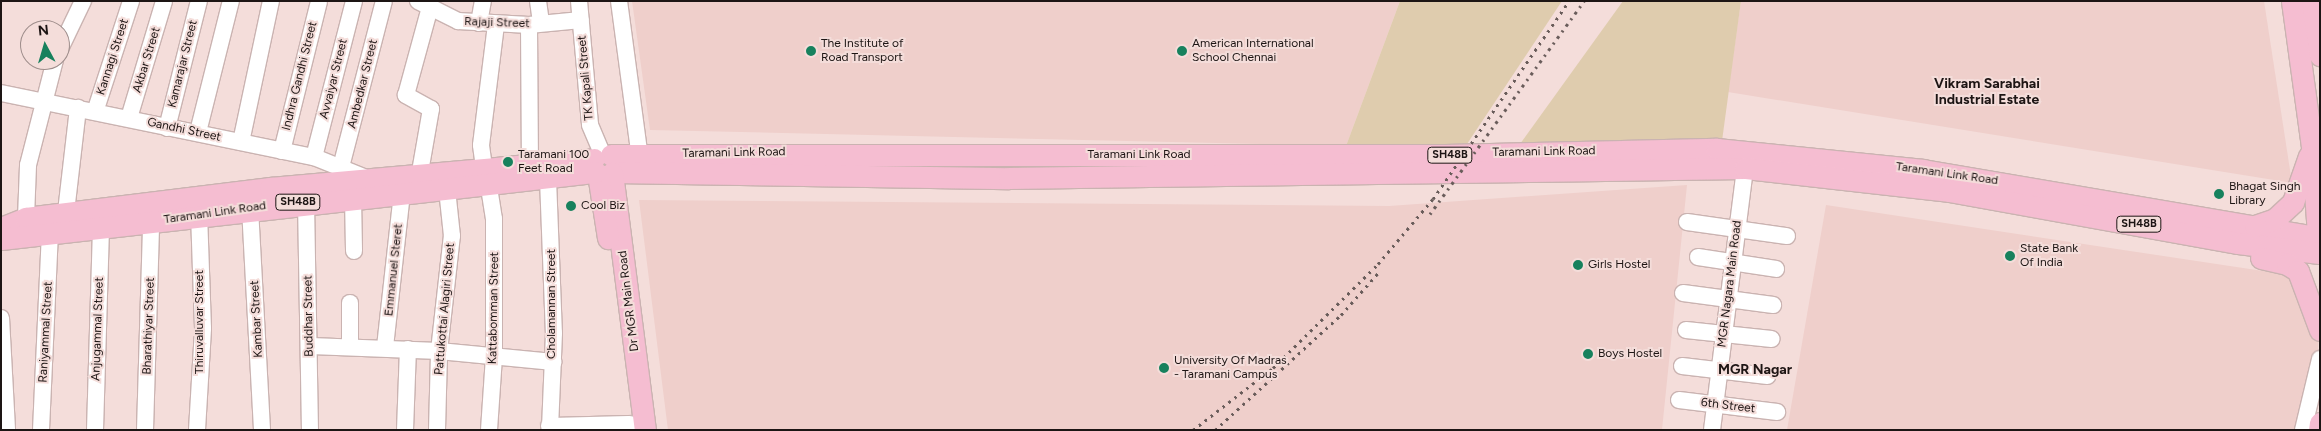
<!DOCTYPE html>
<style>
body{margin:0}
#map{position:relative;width:2321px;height:431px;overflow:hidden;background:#f4ddda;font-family:Figtree,sans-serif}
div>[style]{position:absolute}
.built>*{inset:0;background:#efcfcb}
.green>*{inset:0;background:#dfccae}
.roads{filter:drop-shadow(1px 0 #cab3b1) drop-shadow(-1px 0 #cab3b1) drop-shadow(0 1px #cab3b1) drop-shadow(0 -1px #cab3b1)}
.minor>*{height:16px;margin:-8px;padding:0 8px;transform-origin:8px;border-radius:8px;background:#fff}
.major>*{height:21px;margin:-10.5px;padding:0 10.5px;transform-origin:10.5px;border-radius:10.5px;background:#f5bdd1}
.rail>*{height:3px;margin-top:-1.5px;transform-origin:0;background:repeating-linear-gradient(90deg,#695c5a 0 2.5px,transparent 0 7.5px)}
.dots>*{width:14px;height:14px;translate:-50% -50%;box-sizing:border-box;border:2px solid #f4ddda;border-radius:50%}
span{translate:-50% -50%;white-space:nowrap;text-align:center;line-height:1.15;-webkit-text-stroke:4px #f4ddda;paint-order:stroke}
.shield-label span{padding:1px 4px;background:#f4ddda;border:1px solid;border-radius:4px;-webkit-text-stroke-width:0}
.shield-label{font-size:11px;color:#1d1514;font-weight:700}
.street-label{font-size:12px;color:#1d1514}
.poi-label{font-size:12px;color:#1d1514}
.left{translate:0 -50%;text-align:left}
.neighbourhood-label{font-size:14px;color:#1d1514;font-weight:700}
.frame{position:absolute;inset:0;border:2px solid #1d1514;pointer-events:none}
.north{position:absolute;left:20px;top:20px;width:50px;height:50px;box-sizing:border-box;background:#f4ddda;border:1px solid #9e8d8b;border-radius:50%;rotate:354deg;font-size:14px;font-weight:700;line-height:20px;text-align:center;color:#1d1514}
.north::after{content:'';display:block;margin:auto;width:18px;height:22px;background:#17815d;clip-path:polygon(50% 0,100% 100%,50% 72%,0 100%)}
</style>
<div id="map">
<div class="built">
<div style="clip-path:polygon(632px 1px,1400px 1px,1346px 146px,650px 130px)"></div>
<div style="clip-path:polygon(1741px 1px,2264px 1px,2292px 183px,1728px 92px)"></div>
<div style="clip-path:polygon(1687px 185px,1662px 430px,668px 430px,639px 200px,1389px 206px)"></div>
<div style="clip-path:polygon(1826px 205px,2289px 275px,2320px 307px,2314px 430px,1787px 430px)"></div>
</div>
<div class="green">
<div style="clip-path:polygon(1400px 1px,1562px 1px,1467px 144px,1346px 146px)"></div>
<div style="clip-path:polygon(1623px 1px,1741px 1px,1722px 141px,1520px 144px)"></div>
</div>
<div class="roads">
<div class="minor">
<div style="left:418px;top:1px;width:45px;rotate:26.6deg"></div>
<div style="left:458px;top:21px;width:71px;rotate:3.2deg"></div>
<div style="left:529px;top:25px;width:52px;rotate:-5.5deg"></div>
<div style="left:538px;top:1px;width:22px;rotate:82deg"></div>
<div style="left:579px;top:1px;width:124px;rotate:84.9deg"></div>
<div style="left:590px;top:125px;width:30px;rotate:67deg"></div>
<div style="left:619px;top:1px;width:165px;rotate:82.4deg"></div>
<div style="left:479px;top:23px;width:22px;rotate:-80deg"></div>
<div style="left:529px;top:25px;width:137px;rotate:89.6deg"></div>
<div style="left:60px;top:49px;width:53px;rotate:-64.4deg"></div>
<div style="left:1px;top:93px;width:319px;rotate:11.6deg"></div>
<div style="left:314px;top:157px;width:54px;rotate:21.8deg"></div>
<div style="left:95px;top:112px;width:117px;rotate:-72deg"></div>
<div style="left:129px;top:118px;width:122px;rotate:-73.3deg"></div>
<div style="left:167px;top:128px;width:131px;rotate:-75.9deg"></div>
<div style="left:198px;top:132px;width:135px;rotate:-75.9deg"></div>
<div style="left:241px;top:142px;width:144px;rotate:-78deg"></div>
<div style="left:282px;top:151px;width:154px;rotate:-76.1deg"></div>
<div style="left:314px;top:157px;width:161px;rotate:-75.6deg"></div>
<div style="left:341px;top:167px;width:171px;rotate:-75.5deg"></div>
<div style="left:484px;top:167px;width:22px;rotate:-98deg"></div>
<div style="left:481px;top:145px;width:122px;rotate:-82.9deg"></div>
<div style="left:420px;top:172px;width:64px;rotate:-80.1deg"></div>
<div style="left:431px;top:109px;width:29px;rotate:-151deg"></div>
<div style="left:406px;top:95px;width:91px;rotate:-74.7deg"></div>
<div style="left:548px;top:179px;width:154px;rotate:87.8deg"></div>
<div style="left:554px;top:333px;width:97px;rotate:92.4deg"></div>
<div style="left:353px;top:198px;width:53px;rotate:88.9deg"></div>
<div style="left:306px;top:202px;width:228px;rotate:89deg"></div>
<div style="left:250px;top:208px;width:222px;rotate:86.9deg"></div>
<div style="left:66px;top:212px;width:105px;rotate:-83.4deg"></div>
<div style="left:26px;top:218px;width:53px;rotate:-87.8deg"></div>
<div style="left:28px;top:165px;width:108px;rotate:-75.6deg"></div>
<div style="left:1687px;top:222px;width:101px;rotate:8deg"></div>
<div style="left:1698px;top:257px;width:79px;rotate:8.7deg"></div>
<div style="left:1683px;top:293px;width:91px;rotate:7.6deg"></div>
<div style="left:350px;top:303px;width:44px;rotate:90deg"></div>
<div style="left:1px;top:318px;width:112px;rotate:86.9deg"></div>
<div style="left:1686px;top:330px;width:86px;rotate:6deg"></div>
<div style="left:311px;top:346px;width:128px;rotate:2.2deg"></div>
<div style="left:439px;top:351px;width:115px;rotate:5.5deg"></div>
<div style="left:385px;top:347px;width:155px;rotate:-83.7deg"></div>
<div style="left:1682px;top:366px;width:86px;rotate:6.7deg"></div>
<div style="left:1679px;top:400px;width:99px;rotate:7deg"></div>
<div style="left:549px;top:426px;width:81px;rotate:-1.4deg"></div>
<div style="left:41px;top:430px;width:195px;rotate:-87.4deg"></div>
<div style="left:95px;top:430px;width:202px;rotate:-88.3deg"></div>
<div style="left:145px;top:430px;width:208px;rotate:-88.3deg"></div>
<div style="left:197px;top:430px;width:102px;rotate:-86.6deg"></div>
<div style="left:203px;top:328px;width:114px;rotate:-92deg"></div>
<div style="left:405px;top:430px;width:81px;rotate:-87.9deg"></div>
<div style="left:437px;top:430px;width:79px;rotate:-88.5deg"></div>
<div style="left:439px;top:351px;width:116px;rotate:-83.6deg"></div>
<div style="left:452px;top:236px;width:47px;rotate:-96.1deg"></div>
<div style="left:489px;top:430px;width:73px;rotate:-86.1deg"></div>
<div style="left:494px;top:357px;width:138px;rotate:-90deg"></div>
<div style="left:494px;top:219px;width:33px;rotate:-99deg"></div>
<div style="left:1712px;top:430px;width:264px;rotate:-82.8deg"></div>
<div style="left:2303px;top:430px;width:73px;rotate:-76.5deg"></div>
</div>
<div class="major">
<div style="left:2292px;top:1px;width:147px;rotate:82.2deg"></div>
<div style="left:2312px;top:147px;width:102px;rotate:86.1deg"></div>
<div style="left:2312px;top:1px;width:55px;rotate:81.6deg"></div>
<div style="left:611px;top:155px;width:834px"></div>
<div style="left:1445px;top:155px;width:272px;rotate:-1.3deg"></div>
<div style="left:1717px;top:149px;width:207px;rotate:5.8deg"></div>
<div style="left:1923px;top:170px;width:403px;rotate:9.7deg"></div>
<div style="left:613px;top:172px;width:396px;rotate:0.9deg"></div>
<div style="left:1009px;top:178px;width:736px;rotate:-0.78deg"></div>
<div style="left:1745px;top:168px;width:205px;rotate:6.4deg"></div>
<div style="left:1949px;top:191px;width:294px;rotate:10.2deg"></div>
<div style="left:2238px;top:243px;width:82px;rotate:7deg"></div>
<div style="left:612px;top:173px;width:259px;rotate:82.7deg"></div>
<div style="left:598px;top:174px;width:65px;rotate:81.1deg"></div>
<div style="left:2255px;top:226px;width:21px;rotate:-19deg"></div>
<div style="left:2275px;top:219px;width:25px;rotate:-43deg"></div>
<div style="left:2293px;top:202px;width:49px;rotate:-70.8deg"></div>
<div style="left:1px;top:228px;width:27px;rotate:-22deg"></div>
<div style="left:26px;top:218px;width:246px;rotate:-7deg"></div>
<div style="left:270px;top:188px;width:325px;rotate:-5.1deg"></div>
<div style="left:1px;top:239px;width:598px;rotate:-6.44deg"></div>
<div style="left:2261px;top:258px;width:27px;rotate:13deg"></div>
<div style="left:2287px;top:264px;width:13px;rotate:32deg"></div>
<div style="left:2298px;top:271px;width:63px;rotate:69.6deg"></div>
<div style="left:2319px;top:430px;width:7px;rotate:-82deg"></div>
</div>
</div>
<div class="rail">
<div style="left:1430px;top:214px;width:263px;rotate:-54.1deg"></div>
<div style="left:1193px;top:430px;width:101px;rotate:-37.8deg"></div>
<div style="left:1273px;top:368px;width:148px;rotate:-44.7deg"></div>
<div style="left:1378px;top:264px;width:85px;rotate:-49.8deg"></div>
<div style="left:1433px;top:199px;width:240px;rotate:-55.5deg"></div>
<div style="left:1215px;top:430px;width:171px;rotate:-42.4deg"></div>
<div style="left:1341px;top:315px;width:57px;rotate:-48.5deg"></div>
</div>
<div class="dots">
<div style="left:811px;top:51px;background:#17815d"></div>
<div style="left:1182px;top:51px;background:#17815d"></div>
<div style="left:508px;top:162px;background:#17815d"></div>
<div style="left:2219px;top:194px;background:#17815d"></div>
<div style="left:571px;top:206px;background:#17815d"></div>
<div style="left:2010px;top:256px;background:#17815d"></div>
<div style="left:1578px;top:265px;background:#17815d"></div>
<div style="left:1588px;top:354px;background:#17815d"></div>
<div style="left:1164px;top:368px;background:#17815d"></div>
</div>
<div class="shield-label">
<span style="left:1450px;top:155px">SH48B</span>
<span style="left:298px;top:202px">SH48B</span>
<span style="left:2139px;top:224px">SH48B</span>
</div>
<div class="street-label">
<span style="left:497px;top:23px;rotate:2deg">Rajaji Street</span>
<span style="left:113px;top:57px;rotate:-72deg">Kannagi Street</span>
<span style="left:147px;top:60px;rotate:-73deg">Akbar Street</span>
<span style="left:183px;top:64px;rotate:-76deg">Kamarajar Street</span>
<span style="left:300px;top:76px;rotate:-76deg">Indhra Gandhi Street</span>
<span style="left:586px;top:78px;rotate:-95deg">TK Kapali Street</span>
<span style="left:334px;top:79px;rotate:-76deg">Avvaiyar Street</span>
<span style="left:363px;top:84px;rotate:-76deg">Ambedkar Street</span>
<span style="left:184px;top:130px;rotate:12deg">Gandhi Street</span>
<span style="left:1544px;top:152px;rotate:-1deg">Taramani Link Road</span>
<span style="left:734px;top:153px;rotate:-1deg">Taramani Link Road</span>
<span style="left:1139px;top:155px">Taramani Link Road</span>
<span style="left:1947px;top:174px;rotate:8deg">Taramani Link Road</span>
<span style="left:215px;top:213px;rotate:-8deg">Taramani Link Road</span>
<span style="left:394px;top:270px;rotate:-84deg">Emmanuel Steret</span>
<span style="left:1730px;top:284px;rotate:-83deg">MGR Nagara Main Road</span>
<span style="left:629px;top:301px;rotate:-97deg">Dr MGR Main Road</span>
<span style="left:552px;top:304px;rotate:-90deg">Cholamannan Street</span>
<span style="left:494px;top:308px;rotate:-89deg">Kattabomman Street</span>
<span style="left:445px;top:309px;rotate:-85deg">Pattukottai Alagiri Street</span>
<span style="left:309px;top:316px;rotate:-91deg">Buddhar Street</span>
<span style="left:257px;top:319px;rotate:-93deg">Kambar Street</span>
<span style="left:200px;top:322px;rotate:-90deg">Thiruvalluvar Street</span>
<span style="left:149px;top:326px;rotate:-88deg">Bharathiyar Street</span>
<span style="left:98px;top:329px;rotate:-88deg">Anjugammal Street</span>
<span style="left:46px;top:332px;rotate:-87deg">Raniyammal Street</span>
<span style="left:1728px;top:406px;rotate:7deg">6th Street</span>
</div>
<div class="poi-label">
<span class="left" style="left:821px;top:51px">The Institute of<br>Road Transport</span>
<span class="left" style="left:1192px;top:51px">American International<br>School Chennai</span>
<span class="left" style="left:518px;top:162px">Taramani 100<br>Feet Road</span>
<span class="left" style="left:2229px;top:194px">Bhagat Singh<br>Library</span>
<span class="left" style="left:581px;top:206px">Cool Biz</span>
<span class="left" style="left:2020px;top:256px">State Bank<br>Of India</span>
<span class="left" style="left:1588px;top:265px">Girls Hostel</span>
<span class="left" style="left:1598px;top:354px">Boys Hostel</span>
<span class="left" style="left:1174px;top:368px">University Of Madras<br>- Taramani Campus</span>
</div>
<div class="neighbourhood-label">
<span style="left:1987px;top:92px">Vikram Sarabhai<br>Industrial Estate</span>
<span style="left:1755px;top:370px">MGR Nagar</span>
</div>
<div class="frame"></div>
<div class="north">N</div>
</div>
